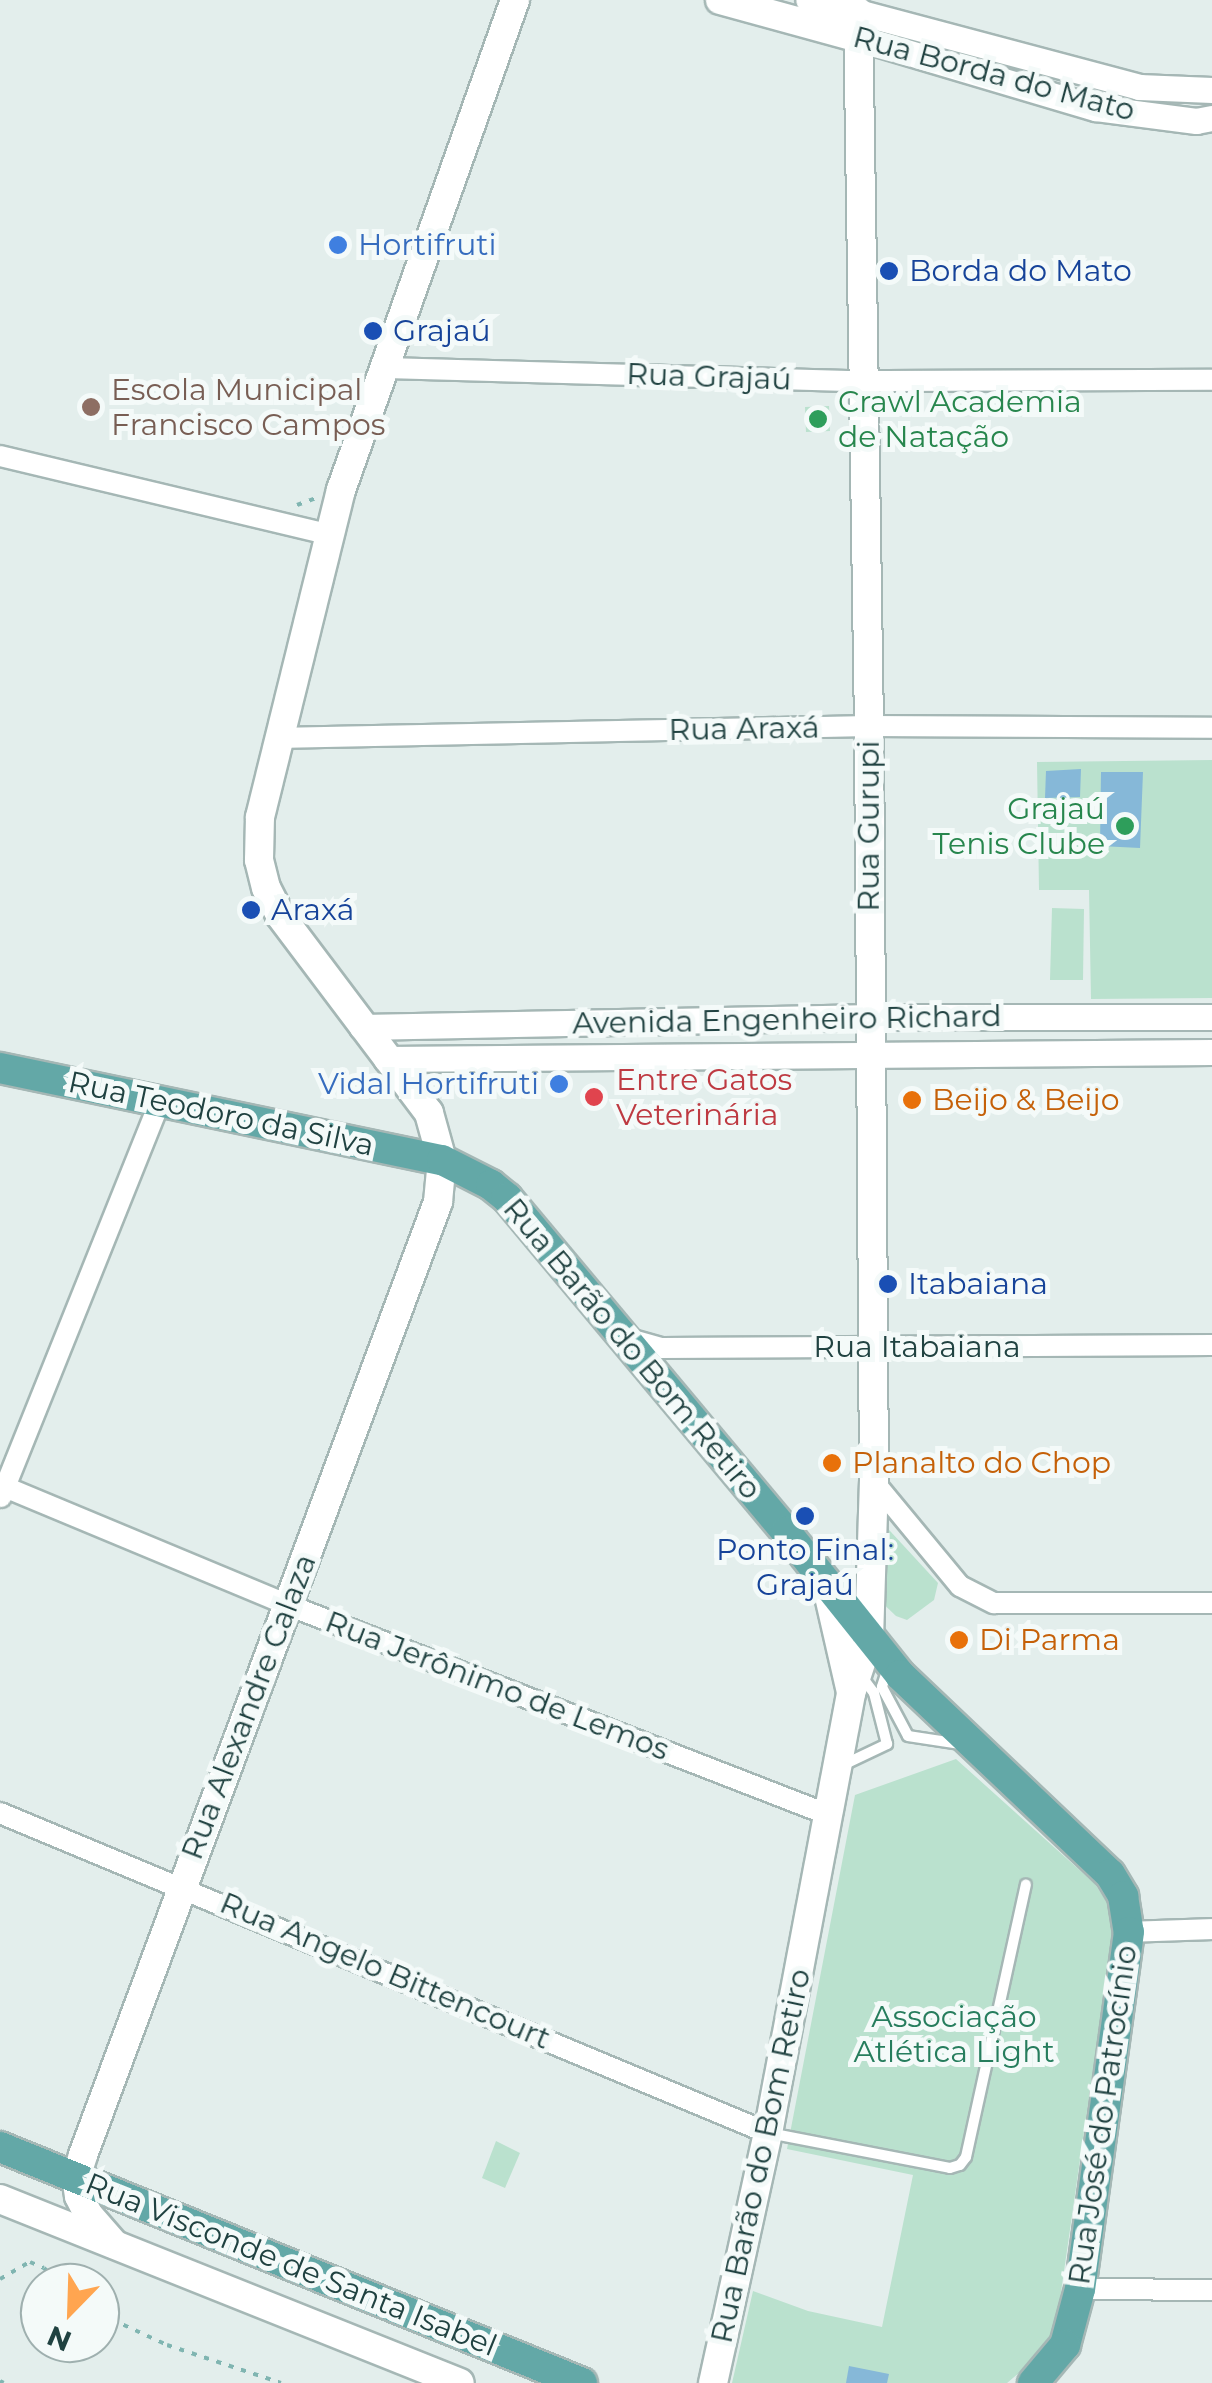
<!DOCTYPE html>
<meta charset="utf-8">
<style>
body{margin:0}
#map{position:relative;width:1212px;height:2383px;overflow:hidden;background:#e3eeec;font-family:Montserrat,sans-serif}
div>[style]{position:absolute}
.green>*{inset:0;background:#bae1ce}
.water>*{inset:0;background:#86b8d8}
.path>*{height:4px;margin-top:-2px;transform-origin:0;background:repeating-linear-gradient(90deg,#80b5b1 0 5px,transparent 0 13px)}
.roads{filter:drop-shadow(2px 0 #a5b7b5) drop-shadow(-2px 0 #a5b7b5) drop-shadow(0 2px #a5b7b5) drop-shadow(0 -2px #a5b7b5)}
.service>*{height:10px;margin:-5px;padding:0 5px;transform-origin:5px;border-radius:5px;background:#fff}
.minor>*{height:20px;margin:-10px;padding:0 10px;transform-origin:10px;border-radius:10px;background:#fff}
.tertiary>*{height:25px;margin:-12.5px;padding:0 12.5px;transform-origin:12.5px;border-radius:12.5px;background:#fff}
.secondary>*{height:28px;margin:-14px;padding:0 14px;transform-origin:14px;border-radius:14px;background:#fff}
.primary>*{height:30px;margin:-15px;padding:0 15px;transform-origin:15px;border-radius:15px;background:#63a8a7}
.dots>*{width:28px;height:28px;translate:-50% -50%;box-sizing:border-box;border:5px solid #f4faf9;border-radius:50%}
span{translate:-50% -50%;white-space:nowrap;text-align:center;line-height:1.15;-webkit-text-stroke:10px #f4faf9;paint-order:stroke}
.street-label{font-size:30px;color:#204241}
.shop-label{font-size:30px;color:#366cbe}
.left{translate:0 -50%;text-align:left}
.right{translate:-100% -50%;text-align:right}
.transit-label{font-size:30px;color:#164399}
.education-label{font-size:30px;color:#785e54}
.leisure-label{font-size:30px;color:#27864d}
.health-label{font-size:30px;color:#be3a42}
.food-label{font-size:30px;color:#c56008}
.park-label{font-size:30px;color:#267d5d}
.north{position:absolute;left:20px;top:2263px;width:100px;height:100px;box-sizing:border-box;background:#f4faf9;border:2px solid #9fb0af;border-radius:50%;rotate:203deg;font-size:28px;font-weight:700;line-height:40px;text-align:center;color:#204241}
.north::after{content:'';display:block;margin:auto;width:35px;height:45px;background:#ffa550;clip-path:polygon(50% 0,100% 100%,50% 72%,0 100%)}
</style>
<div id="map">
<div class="green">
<div style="clip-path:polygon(829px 406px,830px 431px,806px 432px,805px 407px)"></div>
<div style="clip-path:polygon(1212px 760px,1212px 998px,1091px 999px,1089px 890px,1039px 890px,1037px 762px)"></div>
<div style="clip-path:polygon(1052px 908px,1084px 909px,1083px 980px,1050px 980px)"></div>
<div style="clip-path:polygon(879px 1519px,938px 1583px,934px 1600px,907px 1620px,896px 1616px,873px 1594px)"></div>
<div style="clip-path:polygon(956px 1759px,1095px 1884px,1110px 1907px,1113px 1930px,1057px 2320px,1050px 2340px,1037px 2358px,1007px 2383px,732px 2383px,753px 2291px,808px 2311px,882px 2327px,913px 2175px,787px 2149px,855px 1795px)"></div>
<div style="clip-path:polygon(496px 2141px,520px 2153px,505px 2188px,482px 2178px)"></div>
</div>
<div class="water">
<div style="clip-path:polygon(1081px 769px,1080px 797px,1045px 798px,1046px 771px)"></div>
<div style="clip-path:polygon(1101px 772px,1143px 772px,1140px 848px,1100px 846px)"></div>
<div style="clip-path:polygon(849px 2366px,889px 2374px,887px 2383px,846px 2383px)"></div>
</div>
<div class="path">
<div style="left:297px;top:505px;width:20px;rotate:-20deg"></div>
<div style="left:0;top:2279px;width:34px;rotate:-30deg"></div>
<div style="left:30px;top:2262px;width:15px;rotate:23deg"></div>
<div style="left:44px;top:2268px;width:21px;rotate:45deg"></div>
<div style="left:100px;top:2314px;width:74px;rotate:24.8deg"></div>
<div style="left:167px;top:2345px;width:120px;rotate:18.4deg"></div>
<div style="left:0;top:2381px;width:4px;rotate:27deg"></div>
</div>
<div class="roads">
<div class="service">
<div style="left:888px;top:1668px;width:20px;rotate:108deg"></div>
<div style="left:882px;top:1687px;width:55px;rotate:62deg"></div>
<div style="left:908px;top:1736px;width:53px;rotate:8.7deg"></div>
<div style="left:843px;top:1765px;width:49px;rotate:-25.5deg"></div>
<div style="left:887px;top:1744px;width:53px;rotate:-104.3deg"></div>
<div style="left:874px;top:1693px;width:21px;rotate:-127deg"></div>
<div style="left:769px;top:2133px;width:184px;rotate:10.9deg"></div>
<div style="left:950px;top:2168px;width:10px;rotate:-17deg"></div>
<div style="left:960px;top:2165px;width:10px;rotate:-53deg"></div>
<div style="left:966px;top:2157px;width:279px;rotate:-77.6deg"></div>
</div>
<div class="minor">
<div style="left:386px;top:368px;width:480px;rotate:1.6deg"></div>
<div style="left:866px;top:381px;width:346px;rotate:-0.2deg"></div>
<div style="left:0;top:456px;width:337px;rotate:13.4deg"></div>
<div style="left:276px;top:738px;width:593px;rotate:-1.16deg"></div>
<div style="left:869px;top:726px;width:343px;rotate:0.3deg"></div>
<div style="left:626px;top:1338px;width:36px;rotate:16deg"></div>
<div style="left:661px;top:1348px;width:551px;rotate:-0.31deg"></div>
<div style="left:874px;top:1482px;width:135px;rotate:50.4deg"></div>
<div style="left:960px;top:1586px;width:38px;rotate:27deg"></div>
<div style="left:994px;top:1603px;width:218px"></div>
<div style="left:0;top:1485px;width:312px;rotate:22.6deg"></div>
<div style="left:288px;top:1605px;width:580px;rotate:21.21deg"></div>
<div style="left:1px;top:1497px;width:427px;rotate:-68.1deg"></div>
<div style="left:0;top:1813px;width:832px;rotate:22.62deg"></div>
<div style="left:1129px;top:1932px;width:83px;rotate:-2.1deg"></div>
<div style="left:1080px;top:2289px;width:132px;rotate:0.4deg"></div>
</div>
<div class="tertiary">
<div style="left:858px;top:12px;width:291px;rotate:14.9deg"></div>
<div style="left:1139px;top:87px;width:73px;rotate:2.4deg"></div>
<div style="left:859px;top:38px;width:247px;rotate:16.5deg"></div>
<div style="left:1096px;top:108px;width:101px;rotate:7.4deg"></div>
<div style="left:1196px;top:121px;width:16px;rotate:-11deg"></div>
<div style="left:362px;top:1027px;width:506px;rotate:-1.13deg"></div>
<div style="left:868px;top:1017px;width:344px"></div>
<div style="left:386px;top:1059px;width:826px;rotate:-0.49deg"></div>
</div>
<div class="secondary">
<div style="left:720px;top:0;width:144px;rotate:15.3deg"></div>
<div style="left:826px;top:1583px;width:112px;rotate:77.1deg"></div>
<div style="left:0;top:2199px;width:495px;rotate:21.8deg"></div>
<div style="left:114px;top:2244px;width:40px;rotate:-131deg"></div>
<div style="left:88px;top:2214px;width:20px;rotate:-117deg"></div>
<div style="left:79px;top:2196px;width:19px;rotate:-99deg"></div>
<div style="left:76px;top:2177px;width:23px;rotate:-72deg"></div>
<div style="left:83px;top:2155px;width:1017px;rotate:-69.57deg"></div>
<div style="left:438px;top:1202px;width:42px;rotate:-84.6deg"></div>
<div style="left:442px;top:1160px;width:49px;rotate:-105.5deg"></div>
<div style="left:429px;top:1113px;width:248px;rotate:-127deg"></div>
<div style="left:280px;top:915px;width:30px;rotate:-117deg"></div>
<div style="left:266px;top:888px;width:29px;rotate:-104deg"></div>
<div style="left:259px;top:860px;width:43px;rotate:-88.7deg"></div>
<div style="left:260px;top:817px;width:337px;rotate:-76.1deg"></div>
<div style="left:341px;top:490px;width:520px;rotate:-70.45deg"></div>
<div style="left:713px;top:2383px;width:256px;rotate:-77.6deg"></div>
<div style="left:768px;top:2133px;width:448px;rotate:-79.3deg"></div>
<div style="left:851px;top:1693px;width:57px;rotate:-71.6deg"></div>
<div style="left:869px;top:1639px;width:157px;rotate:-88.2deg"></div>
<div style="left:874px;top:1482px;width:756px;rotate:-90.38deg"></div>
<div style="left:869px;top:726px;width:714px;rotate:-90.88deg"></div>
<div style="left:858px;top:12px;width:49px;rotate:-166deg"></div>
</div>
<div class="primary">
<div style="left:0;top:1068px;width:451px;rotate:11.8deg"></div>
<div style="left:442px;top:1160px;width:55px;rotate:27deg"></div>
<div style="left:491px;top:1185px;width:21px;rotate:39deg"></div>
<div style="left:507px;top:1198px;width:435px;rotate:50.1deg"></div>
<div style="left:786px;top:1532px;width:183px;rotate:51.4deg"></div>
<div style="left:900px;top:1675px;width:289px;rotate:43.5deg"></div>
<div style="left:1110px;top:1874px;width:26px;rotate:59deg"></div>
<div style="left:1123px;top:1896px;width:36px;rotate:81deg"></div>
<div style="left:1129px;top:1932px;width:360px;rotate:97.8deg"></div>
<div style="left:1080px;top:2289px;width:58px;rotate:105deg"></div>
<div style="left:1065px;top:2345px;width:50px;rotate:130.1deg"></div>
<div style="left:0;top:2147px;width:628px;rotate:22.07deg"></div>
</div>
</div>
<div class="dots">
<div style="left:338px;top:245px;background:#3f7fe0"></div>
<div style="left:889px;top:271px;background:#1a4fb4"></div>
<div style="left:373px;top:331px;background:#1a4fb4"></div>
<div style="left:91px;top:407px;background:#8d6e63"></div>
<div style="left:818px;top:419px;background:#2e9e5b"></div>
<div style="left:1125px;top:826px;background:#2e9e5b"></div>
<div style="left:251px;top:910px;background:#1a4fb4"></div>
<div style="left:559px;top:1084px;background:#3f7fe0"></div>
<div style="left:594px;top:1097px;background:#e0444e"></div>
<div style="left:912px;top:1100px;background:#e8710a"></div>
<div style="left:888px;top:1284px;background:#1a4fb4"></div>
<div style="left:832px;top:1463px;background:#e8710a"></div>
<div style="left:805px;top:1516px;background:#1a4fb4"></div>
<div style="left:959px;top:1640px;background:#e8710a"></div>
</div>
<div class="street-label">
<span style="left:994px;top:74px;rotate:15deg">Rua Borda do Mato</span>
<span style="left:709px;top:377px;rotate:2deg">Rua Grajaú</span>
<span style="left:744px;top:729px;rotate:-1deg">Rua Araxá</span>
<span style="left:869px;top:826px;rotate:-90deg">Rua Gurupi</span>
<span style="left:787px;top:1020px;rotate:-1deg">Avenida Engenheiro Richard</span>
<span style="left:221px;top:1114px;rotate:12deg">Rua Teodoro da Silva</span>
<span style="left:917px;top:1347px">Rua Itabaiana</span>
<span style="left:632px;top:1349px;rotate:50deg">Rua Barão do Bom Retiro</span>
<span style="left:497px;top:1686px;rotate:21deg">Rua Jerônimo de Lemos</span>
<span style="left:249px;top:1707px;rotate:-69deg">Rua Alexandre Calaza</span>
<span style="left:385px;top:1971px;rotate:23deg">Rua Angelo Bittencourt</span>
<span style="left:1103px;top:2115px;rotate:-82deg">Rua José do Patrocínio</span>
<span style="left:761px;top:2156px;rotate:-78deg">Rua Barão do Bom Retiro</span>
<span style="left:291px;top:2265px;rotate:22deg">Rua Visconde de Santa Isabel</span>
</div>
<div class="shop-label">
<span class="left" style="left:358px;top:245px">Hortifruti</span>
<span class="right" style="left:539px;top:1084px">Vidal Hortifruti</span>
</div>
<div class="transit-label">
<span class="left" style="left:909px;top:271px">Borda do Mato</span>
<span class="left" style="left:393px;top:331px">Grajaú</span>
<span class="left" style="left:271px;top:910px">Araxá</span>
<span class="left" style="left:908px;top:1284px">Itabaiana</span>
<span style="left:805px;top:1567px">Ponto Final:<br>Grajaú</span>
</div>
<div class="education-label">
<span class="left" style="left:111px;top:407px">Escola Municipal<br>Francisco Campos</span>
</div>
<div class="leisure-label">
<span class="left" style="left:838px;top:419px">Crawl Academia<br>de Natação</span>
<span class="right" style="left:1105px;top:826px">Grajaú<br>Tenis Clube</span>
</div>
<div class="health-label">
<span class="left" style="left:616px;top:1097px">Entre Gatos<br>Veterinária</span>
</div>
<div class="food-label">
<span class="left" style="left:932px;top:1100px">Beijo &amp; Beijo</span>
<span class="left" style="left:852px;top:1463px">Planalto do Chop</span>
<span class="left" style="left:979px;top:1640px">Di Parma</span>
</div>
<div class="park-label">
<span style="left:954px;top:2034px">Associação<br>Atlética Light</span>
</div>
<div class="north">N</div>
</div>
